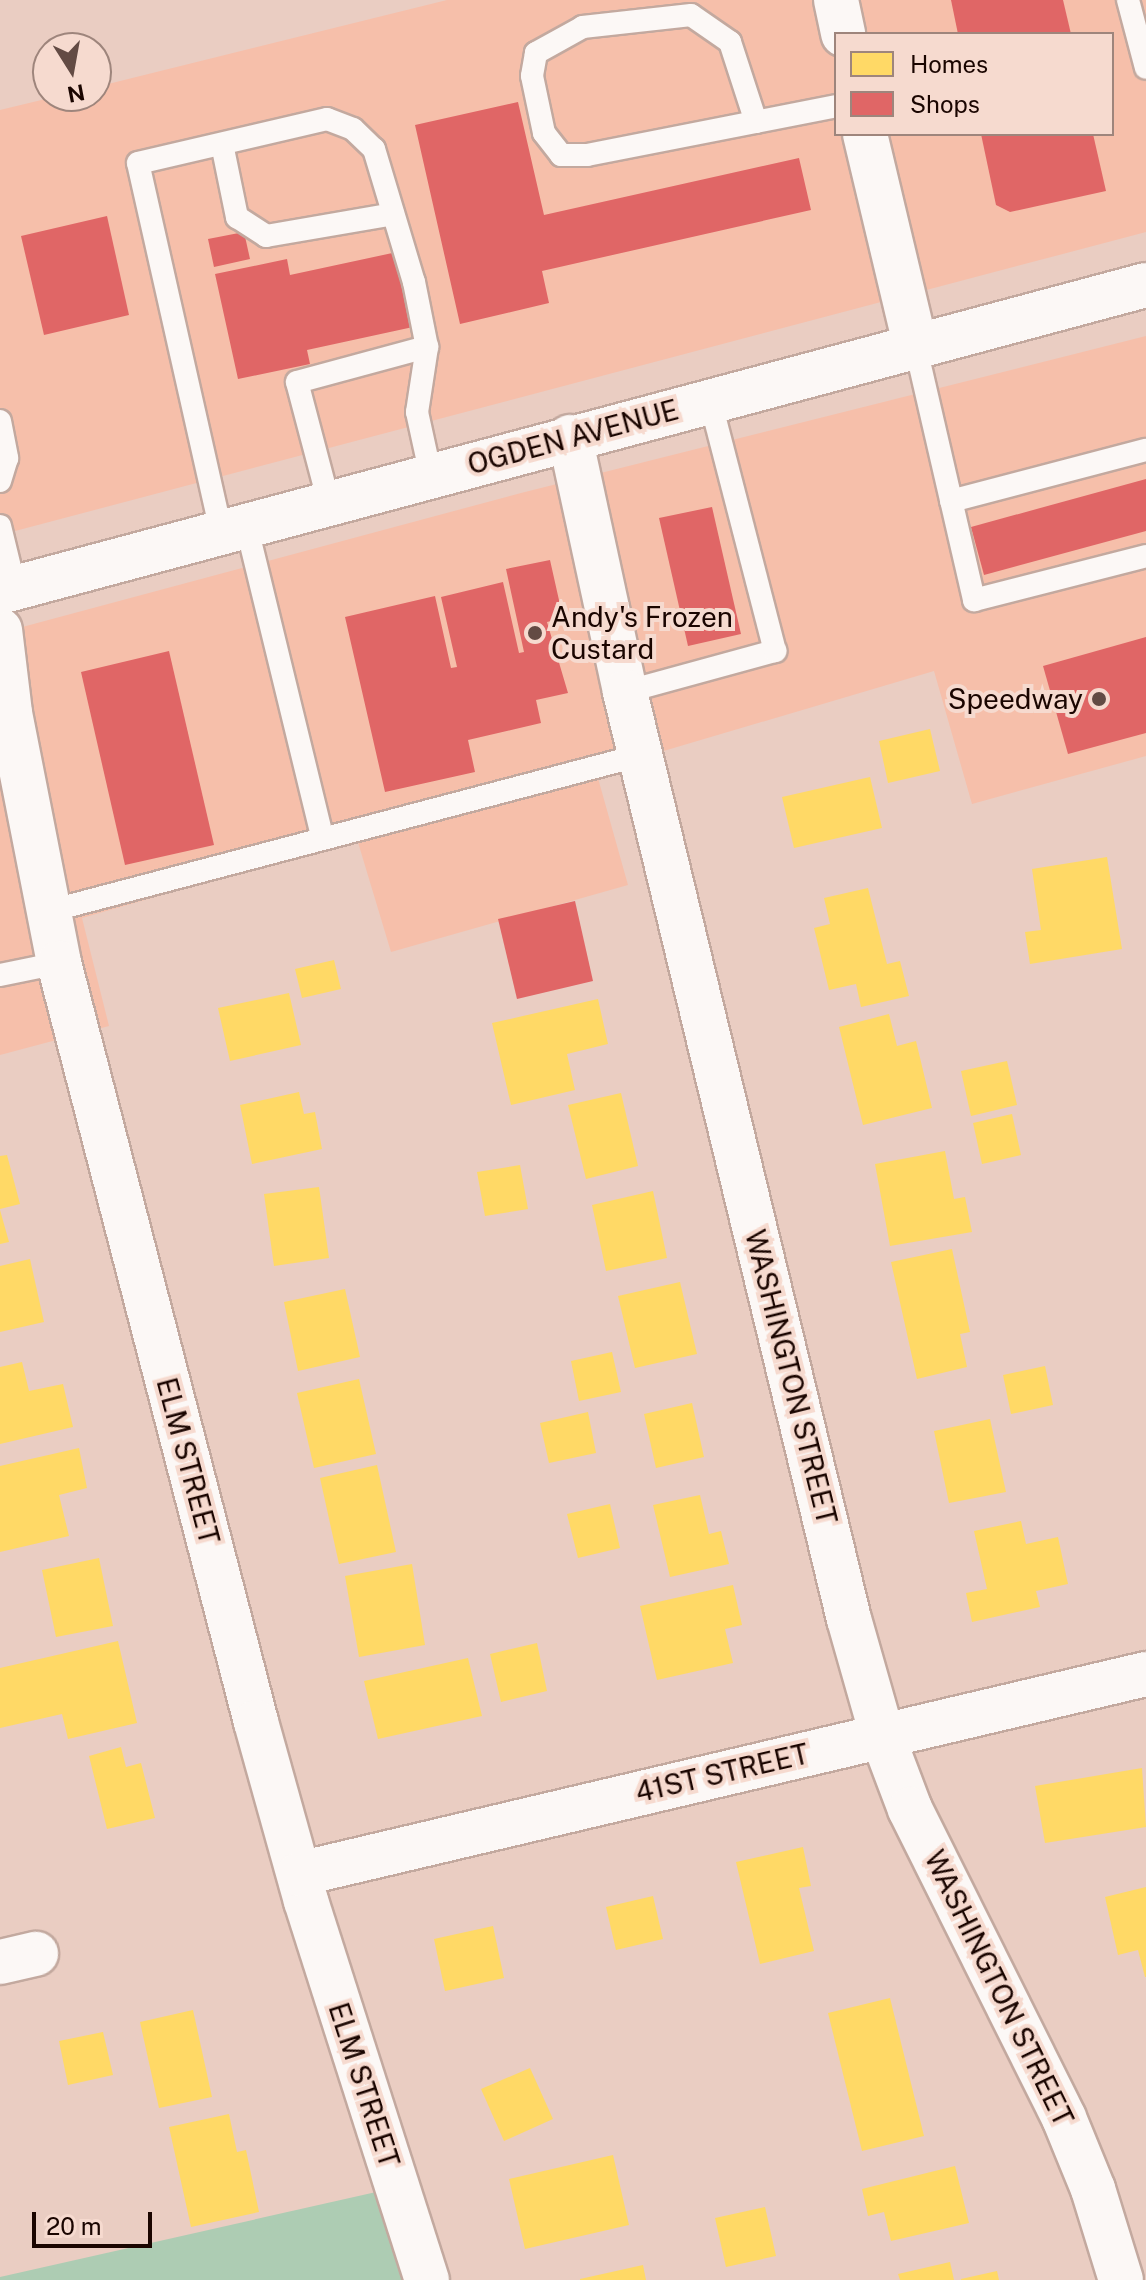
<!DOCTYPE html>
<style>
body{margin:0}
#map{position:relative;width:1146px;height:2280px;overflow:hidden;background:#eacdc2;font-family:"Public Sans",sans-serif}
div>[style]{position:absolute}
.built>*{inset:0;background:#f6bfaa}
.green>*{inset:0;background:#adccb3}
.homes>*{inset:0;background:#ffd966}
.shops>*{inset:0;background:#e06666}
.roads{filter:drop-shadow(2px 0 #c3a99f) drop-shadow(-2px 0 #c3a99f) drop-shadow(0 2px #c3a99f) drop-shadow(0 -2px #c3a99f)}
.service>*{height:22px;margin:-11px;padding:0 11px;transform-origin:11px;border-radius:11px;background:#fcf8f6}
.minor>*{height:44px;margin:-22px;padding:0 22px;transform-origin:22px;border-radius:22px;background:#fcf8f6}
.primary>*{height:44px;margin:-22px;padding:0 22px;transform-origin:22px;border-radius:22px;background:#fcf8f6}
.dots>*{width:22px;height:22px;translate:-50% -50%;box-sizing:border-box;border:4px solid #f6dacf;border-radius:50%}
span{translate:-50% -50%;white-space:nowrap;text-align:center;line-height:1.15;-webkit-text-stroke:8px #f6dacf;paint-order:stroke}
.street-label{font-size:28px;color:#1a0500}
.poi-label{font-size:28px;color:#1a0500}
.left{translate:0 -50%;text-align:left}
.right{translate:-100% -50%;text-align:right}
.legend{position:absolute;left:834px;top:32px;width:280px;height:104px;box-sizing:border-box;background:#f6dacf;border:2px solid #9e857c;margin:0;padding:10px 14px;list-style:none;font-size:24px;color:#1a0500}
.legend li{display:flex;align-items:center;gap:16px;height:40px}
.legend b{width:40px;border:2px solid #9e857c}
.north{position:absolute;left:32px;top:32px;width:80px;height:80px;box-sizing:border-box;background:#f6dacf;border:2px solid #9e857c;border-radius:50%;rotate:169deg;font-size:22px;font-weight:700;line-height:32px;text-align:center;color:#1a0500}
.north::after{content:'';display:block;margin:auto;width:28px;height:36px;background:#634b44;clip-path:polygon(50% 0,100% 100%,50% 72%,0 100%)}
.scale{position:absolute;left:32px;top:2212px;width:120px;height:36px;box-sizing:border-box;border:4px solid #1a0500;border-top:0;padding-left:10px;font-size:24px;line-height:28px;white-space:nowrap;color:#1a0500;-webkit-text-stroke:6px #f6dacf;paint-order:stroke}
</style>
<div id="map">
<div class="built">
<div style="clip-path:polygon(evenodd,447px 0,1146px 0,1146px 232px,0 535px,0 110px,58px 96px,96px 96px,96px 87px,447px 0,836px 34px,1112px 34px,1112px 134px,836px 134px,836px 34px)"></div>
<div style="clip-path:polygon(1146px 336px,1146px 756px,972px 804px,934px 671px,596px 771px,628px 885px,391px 952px,357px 839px,82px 918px,109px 1026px,0 1055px,0 633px,521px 493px)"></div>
</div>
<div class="green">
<div style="clip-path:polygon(394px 2188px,415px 2280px,0 2280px,0 2277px)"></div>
</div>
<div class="homes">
<div style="clip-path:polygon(930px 729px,940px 771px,888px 783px,879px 741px)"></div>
<div style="clip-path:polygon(870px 777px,882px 828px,794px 848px,782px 797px)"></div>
<div style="clip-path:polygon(1107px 857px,1122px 949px,1030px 964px,1025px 932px,1041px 930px,1032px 869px)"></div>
<div style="clip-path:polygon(868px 888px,887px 964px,900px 961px,909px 996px,861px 1007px,856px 984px,829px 990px,814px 928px,830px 924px,824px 898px)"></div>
<div style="clip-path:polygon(334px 960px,341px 989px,302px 998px,295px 969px)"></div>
<div style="clip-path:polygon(289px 993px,301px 1045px,230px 1061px,218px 1008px)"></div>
<div style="clip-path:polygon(598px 999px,608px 1044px,567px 1054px,575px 1090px,511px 1105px,492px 1023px)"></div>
<div style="clip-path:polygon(889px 1014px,897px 1046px,916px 1041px,932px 1108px,863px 1125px,839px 1027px)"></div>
<div style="clip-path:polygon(1007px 1061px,1017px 1105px,971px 1116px,961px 1071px)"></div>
<div style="clip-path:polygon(299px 1092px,304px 1114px,315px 1112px,322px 1149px,252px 1164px,240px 1105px)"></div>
<div style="clip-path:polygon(621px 1093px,638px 1166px,586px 1179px,568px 1105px)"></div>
<div style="clip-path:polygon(1012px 1114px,1021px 1155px,982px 1164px,973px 1123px)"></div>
<div style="clip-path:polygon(945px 1151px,954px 1199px,965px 1197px,972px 1232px,890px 1246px,875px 1164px)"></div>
<div style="clip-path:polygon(7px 1155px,20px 1204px,0 1209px,0 1156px)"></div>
<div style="clip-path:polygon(520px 1165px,528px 1209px,485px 1216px,477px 1172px)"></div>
<div style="clip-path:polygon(319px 1187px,329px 1258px,274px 1266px,264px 1194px)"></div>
<div style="clip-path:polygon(653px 1191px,667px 1258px,606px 1271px,592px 1205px)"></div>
<div style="clip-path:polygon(0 1210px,9px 1242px,0 1244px)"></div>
<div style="clip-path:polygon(952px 1249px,970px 1332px,960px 1334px,967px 1367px,917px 1379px,891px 1262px)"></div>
<div style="clip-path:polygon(30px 1259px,44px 1322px,0 1332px,0 1266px)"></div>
<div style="clip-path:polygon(680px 1282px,697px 1354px,635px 1368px,618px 1296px)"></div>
<div style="clip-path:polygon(345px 1289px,360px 1357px,298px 1371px,284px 1302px)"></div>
<div style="clip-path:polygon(612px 1352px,621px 1392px,579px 1401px,571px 1361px)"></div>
<div style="clip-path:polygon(22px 1362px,29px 1391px,63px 1384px,73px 1427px,0 1444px,0 1367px)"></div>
<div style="clip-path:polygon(1045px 1366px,1053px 1405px,1011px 1414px,1003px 1375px)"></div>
<div style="clip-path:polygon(359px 1379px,376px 1454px,314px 1468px,297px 1393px)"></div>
<div style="clip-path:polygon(692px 1403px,704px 1457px,656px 1468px,644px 1414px)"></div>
<div style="clip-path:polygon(588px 1412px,596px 1453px,549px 1463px,540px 1423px)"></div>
<div style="clip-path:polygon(990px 1419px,1006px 1492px,949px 1503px,934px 1431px)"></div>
<div style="clip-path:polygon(79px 1448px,87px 1488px,59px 1495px,69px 1536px,0 1552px,0 1466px)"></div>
<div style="clip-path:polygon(377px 1465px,396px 1552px,339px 1564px,320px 1478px)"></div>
<div style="clip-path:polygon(700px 1495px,709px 1534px,721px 1531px,729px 1564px,670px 1577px,653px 1505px)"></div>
<div style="clip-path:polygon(610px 1504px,620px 1548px,578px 1558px,567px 1514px)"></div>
<div style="clip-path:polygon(1021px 1521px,1026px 1544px,1058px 1537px,1068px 1584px,1036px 1591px,1040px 1607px,972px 1622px,966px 1593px,987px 1589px,974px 1531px)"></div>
<div style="clip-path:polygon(99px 1558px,113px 1626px,56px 1637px,42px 1570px)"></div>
<div style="clip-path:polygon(412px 1564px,425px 1645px,359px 1657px,345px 1576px)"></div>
<div style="clip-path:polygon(733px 1585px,742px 1625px,725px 1629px,733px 1663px,657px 1680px,640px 1606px)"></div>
<div style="clip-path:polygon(118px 1641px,137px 1723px,68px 1739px,62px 1714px,0 1728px,0 1668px)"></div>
<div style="clip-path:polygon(537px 1643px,547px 1691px,501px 1702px,490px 1654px)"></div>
<div style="clip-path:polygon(468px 1658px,482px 1716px,378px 1739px,364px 1681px)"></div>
<div style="clip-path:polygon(121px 1747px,126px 1767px,141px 1763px,155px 1818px,107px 1829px,89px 1756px)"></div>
<div style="clip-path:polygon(1142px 1768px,1146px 1827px,1045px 1843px,1035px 1786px)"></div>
<div style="clip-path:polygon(803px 1847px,811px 1886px,799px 1888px,814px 1951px,760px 1964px,736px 1862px)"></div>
<div style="clip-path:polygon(1146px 1887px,1146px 1977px,1145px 1977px,1138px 1950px,1118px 1955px,1105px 1897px)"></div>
<div style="clip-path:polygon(653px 1896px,663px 1939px,616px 1950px,606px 1907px)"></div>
<div style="clip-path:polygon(493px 1926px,504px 1978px,445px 1991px,434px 1939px)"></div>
<div style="clip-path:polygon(890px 1998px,924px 2136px,862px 2151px,828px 2013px)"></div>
<div style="clip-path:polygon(193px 2010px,212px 2097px,159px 2108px,140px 2022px)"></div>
<div style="clip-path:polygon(103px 2032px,113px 2075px,68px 2085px,59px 2041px)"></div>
<div style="clip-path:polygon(530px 2068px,553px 2119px,504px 2141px,481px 2089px)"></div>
<div style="clip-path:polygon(229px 2114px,237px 2152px,246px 2150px,259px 2212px,191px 2227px,169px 2127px)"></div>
<div style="clip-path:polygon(613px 2155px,629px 2225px,525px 2249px,509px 2179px)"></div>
<div style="clip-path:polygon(955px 2166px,969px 2223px,891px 2241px,884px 2212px,868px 2216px,862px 2189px)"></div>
<div style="clip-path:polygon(765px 2207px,776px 2256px,726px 2267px,715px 2218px)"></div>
<div style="clip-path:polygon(950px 2262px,954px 2280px,900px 2280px,898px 2274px)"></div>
<div style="clip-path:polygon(643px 2265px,646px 2280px,580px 2280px,580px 2279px)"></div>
<div style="clip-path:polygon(997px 2271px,999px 2280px,961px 2280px,961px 2279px)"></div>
</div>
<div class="shops">
<div style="clip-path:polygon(951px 0,1063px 0,1071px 34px,958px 34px)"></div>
<div style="clip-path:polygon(518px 102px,544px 215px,799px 158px,811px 210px,542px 271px,549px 303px,460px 324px,415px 125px)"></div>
<div style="clip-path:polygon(981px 134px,1093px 134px,1106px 191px,1010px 212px,996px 205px)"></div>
<div style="clip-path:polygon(107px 216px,129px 315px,44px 335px,21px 236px)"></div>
<div style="clip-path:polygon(244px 232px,250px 259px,214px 267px,208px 239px)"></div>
<div style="clip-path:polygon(397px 252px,413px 327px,307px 350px,310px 364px,238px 379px,215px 274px,287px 259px,290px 275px)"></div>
<div style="clip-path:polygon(1146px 479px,1146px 531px,984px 575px,971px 527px)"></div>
<div style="clip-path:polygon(712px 507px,741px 634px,688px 646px,659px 518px)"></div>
<div style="clip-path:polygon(550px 560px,563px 618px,547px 622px,568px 693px,536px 700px,541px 723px,468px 740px,475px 772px,385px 792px,345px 617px,435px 596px,451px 668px,457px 667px,441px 597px,503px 582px,519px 653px,524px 652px,506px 569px)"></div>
<div style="clip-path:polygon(1146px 637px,1146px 733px,1068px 754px,1043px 666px)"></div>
<div style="clip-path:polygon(169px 651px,214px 845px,125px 865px,81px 672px)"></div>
<div style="clip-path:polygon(575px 901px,593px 981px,517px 999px,498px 919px)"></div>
</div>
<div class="roads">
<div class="service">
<div style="left:1128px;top:0;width:70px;rotate:75.2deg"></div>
<div style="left:756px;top:122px;width:84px;rotate:-108deg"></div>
<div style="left:730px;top:42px;width:47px;rotate:-145.3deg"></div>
<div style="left:691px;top:15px;width:109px;rotate:173.7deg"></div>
<div style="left:583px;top:27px;width:54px;rotate:151deg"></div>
<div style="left:536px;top:53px;width:23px;rotate:100deg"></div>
<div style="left:532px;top:76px;width:58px;rotate:78.1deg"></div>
<div style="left:544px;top:133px;width:28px;rotate:52deg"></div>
<div style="left:561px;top:155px;width:26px"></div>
<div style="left:587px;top:155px;width:254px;rotate:-11.1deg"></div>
<div style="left:222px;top:144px;width:75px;rotate:78.4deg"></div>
<div style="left:237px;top:217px;width:35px;rotate:33deg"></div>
<div style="left:266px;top:236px;width:129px;rotate:-9.8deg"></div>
<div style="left:915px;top:344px;width:263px;rotate:77deg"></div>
<div style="left:974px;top:600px;width:178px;rotate:-14.3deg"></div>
<div style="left:0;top:421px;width:38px;rotate:79deg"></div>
<div style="left:7px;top:458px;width:24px;rotate:107deg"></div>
<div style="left:951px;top:501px;width:202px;rotate:-14.7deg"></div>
<div style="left:329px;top:503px;width:125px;rotate:-104.8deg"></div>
<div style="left:297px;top:382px;width:135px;rotate:-15.1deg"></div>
<div style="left:246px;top:524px;width:324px;rotate:76.3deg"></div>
<div style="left:0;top:526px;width:64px;rotate:76.4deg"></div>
<div style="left:221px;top:531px;width:377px;rotate:-102.7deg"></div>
<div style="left:138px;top:163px;width:194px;rotate:-13.1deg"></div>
<div style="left:327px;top:119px;width:28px;rotate:21deg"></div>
<div style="left:353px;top:129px;width:29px;rotate:44deg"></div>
<div style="left:374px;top:149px;width:139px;rotate:73.3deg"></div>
<div style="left:414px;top:282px;width:66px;rotate:78.7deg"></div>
<div style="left:427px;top:347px;width:66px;rotate:98.7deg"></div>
<div style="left:417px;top:412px;width:66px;rotate:77.7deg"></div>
<div style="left:625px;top:692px;width:156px;rotate:-15.3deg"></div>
<div style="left:775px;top:651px;width:260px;rotate:-104.5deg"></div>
<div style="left:46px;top:912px;width:615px;rotate:-14.78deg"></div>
<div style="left:0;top:975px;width:60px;rotate:-11.5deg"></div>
</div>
<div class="minor">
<div style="left:836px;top:0;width:35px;rotate:78deg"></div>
<div style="left:865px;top:134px;width:216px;rotate:76.6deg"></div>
<div style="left:570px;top:437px;width:261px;rotate:77.8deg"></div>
<div style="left:625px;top:692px;width:954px;rotate:76.42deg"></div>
<div style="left:849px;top:1619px;width:121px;rotate:74.1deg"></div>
<div style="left:882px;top:1735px;width:79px;rotate:69.3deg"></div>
<div style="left:910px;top:1809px;width:345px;rotate:63.5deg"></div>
<div style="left:1064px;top:2118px;width:77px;rotate:67.8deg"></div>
<div style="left:1093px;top:2189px;width:95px;rotate:72.9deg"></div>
<div style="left:0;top:630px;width:84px;rotate:83.1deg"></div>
<div style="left:10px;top:713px;width:255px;rotate:78.9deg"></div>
<div style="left:59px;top:963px;width:784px;rotate:75.45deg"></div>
<div style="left:256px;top:1722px;width:186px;rotate:74.4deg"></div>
<div style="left:306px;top:1901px;width:398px;rotate:72.3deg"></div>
<div style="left:299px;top:1874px;width:870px;rotate:-13.29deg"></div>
<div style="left:0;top:1962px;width:37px;rotate:-13deg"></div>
</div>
<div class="primary">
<div style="left:0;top:592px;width:1186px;rotate:-15deg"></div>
</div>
</div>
<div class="dots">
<div style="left:535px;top:633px;background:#634b44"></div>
<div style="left:1099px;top:699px;background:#634b44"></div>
</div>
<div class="street-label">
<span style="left:573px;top:437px;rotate:-15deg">OGDEN AVENUE</span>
<span style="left:791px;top:1377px;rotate:76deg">WASHINGTON STREET</span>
<span style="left:188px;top:1461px;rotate:75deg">ELM STREET</span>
<span style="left:722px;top:1773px;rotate:-13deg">41ST STREET</span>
<span style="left:999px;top:1988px;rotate:64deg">WASHINGTON STREET</span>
<span style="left:364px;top:2085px;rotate:72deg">ELM STREET</span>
</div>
<div class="poi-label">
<span class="left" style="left:551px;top:633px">Andy's Frozen<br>Custard</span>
<span class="right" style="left:1083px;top:699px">Speedway</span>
</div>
<ul class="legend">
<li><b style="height:22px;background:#ffd966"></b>Homes</li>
<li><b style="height:22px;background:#e06666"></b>Shops</li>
</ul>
<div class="north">N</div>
<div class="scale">20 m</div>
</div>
